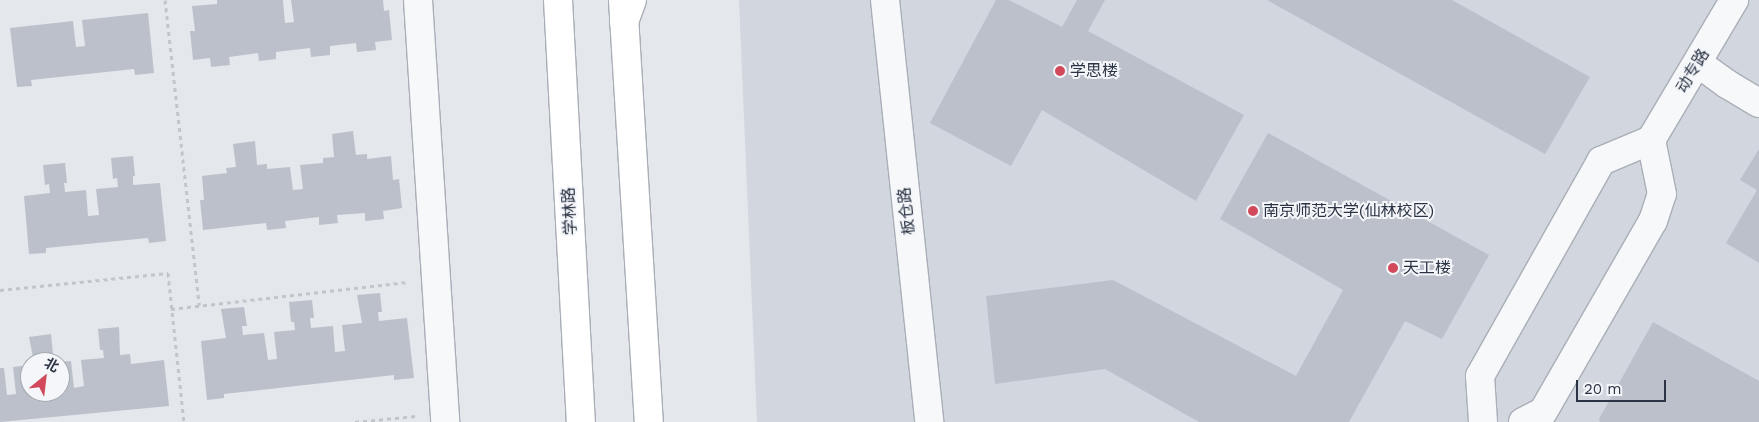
<!DOCTYPE html>
<meta charset="utf-8">
<style>
body{margin:0}
#map{position:relative;width:1759px;height:422px;overflow:hidden;background:#e4e7ec;font-family:"Work Sans","Noto Sans SC",sans-serif}
div>[style]{position:absolute}
.built>*{inset:0;background:#d2d6de}
.building>*{inset:0;background:#bbc0ca}
.path>*{height:3px;margin-top:-1.5px;transform-origin:0;background:repeating-linear-gradient(90deg,#c2c5cb 0 4px,transparent 0 8px)}
.roads{filter:drop-shadow(1px 0 #a9aeb7) drop-shadow(-1px 0 #a9aeb7) drop-shadow(0 1px #a9aeb7) drop-shadow(0 -1px #a9aeb7)}
.minor>*{height:28px;margin:-14px;padding:0 14px;transform-origin:14px;border-radius:14px;background:#f7f8fa}
.major>*{height:28px;margin:-14px;padding:0 14px;transform-origin:14px;border-radius:14px;background:#fff}
.highway>*{height:28px;margin:-14px;padding:0 14px;transform-origin:14px;border-radius:14px;background:#fff}
.dots>*{width:14px;height:14px;translate:-50% -50%;box-sizing:border-box;border:2px solid #f4f6f9;border-radius:50%}
span{translate:-50% -50%;white-space:nowrap;text-align:center;line-height:1.15;-webkit-text-stroke:4px #f4f6f9;paint-order:stroke}
.poi-label{font-size:16px;color:#2b3445}
.left{translate:0 -50%;text-align:left}
.street-label{font-size:16px;color:#2b3445}
.north{position:absolute;left:20px;top:352px;width:50px;height:50px;box-sizing:border-box;background:#f4f6f9;border:1px solid #a4a8b1;border-radius:50%;rotate:29deg;font-size:14px;font-weight:700;line-height:20px;text-align:center;color:#2b3445}
.north::after{content:'';display:block;margin:auto;width:18px;height:22px;background:#d1495b;clip-path:polygon(50% 0,100% 100%,50% 72%,0 100%)}
.scale{position:absolute;left:1576px;top:380px;width:90px;height:22px;box-sizing:border-box;border:2px solid #2b3445;border-top:0;padding-left:6px;font-size:15px;line-height:18px;white-space:nowrap;color:#2b3445;-webkit-text-stroke:4px #f4f6f9;paint-order:stroke}
</style>
<div id="map">
<div class="built">
<div style="clip-path:polygon(739px 0,1759px 0,1759px 422px,757px 422px)"></div>
</div>
<div class="building">
<div style="clip-path:polygon(217px 0,283px 0,285px 23px,294px 22px,291px 0,383px 0,384px 11px,389px 10px,392px 40px,375px 42px,376px 50px,357px 52px,356px 43px,330px 46px,330px 55px,311px 57px,310px 48px,276px 52px,276px 59px,259px 61px,258px 53px,229px 57px,230px 65px,211px 67px,210px 58px,193px 60px,190px 31px,195px 31px,192px 6px,217px 4px)"></div>
<div style="clip-path:polygon(996px 0,1009px 0,1062px 27px,1077px 0,1105px 0,1088px 31px,1244px 115px,1196px 201px,1042px 110px,1011px 166px,930px 123px)"></div>
<div style="clip-path:polygon(1267px 0,1452px 0,1590px 77px,1545px 154px)"></div>
<div style="clip-path:polygon(148px 13px,154px 73px,135px 75px,134px 69px,31px 80px,32px 86px,17px 87px,10px 28px,73px 21px,76px 47px,85px 46px,82px 20px)"></div>
<div style="clip-path:polygon(353px 131px,356px 155px,367px 154px,367px 159px,391px 156px,393px 180px,399px 179px,402px 208px,383px 211px,384px 219px,365px 221px,365px 213px,337px 215px,338px 223px,319px 225px,319px 217px,285px 221px,286px 228px,267px 230px,266px 223px,203px 230px,200px 200px,204px 200px,202px 176px,227px 173px,226px 168px,236px 167px,233px 144px,255px 141px,257px 165px,267px 164px,267px 169px,290px 167px,293px 190px,303px 189px,300px 165px,323px 163px,323px 158px,334px 157px,332px 134px)"></div>
<div style="clip-path:polygon(1268px 133px,1489px 255px,1442px 339px,1405px 321px,1349px 422px,1199px 422px,1105px 369px,995px 384px,986px 296px,1113px 280px,1296px 376px,1343px 290px,1220px 219px)"></div>
<div style="clip-path:polygon(1759px 149px,1759px 263px,1726px 243px,1757px 190px,1740px 180px)"></div>
<div style="clip-path:polygon(133px 156px,135px 176px,133px 176px,133px 185px,160px 183px,166px 241px,149px 243px,148px 238px,46px 248px,46px 253px,29px 254px,24px 196px,50px 193px,49px 184px,45px 185px,43px 165px,65px 163px,67px 183px,64px 183px,65px 192px,86px 190px,88px 216px,99px 215px,96px 189px,118px 187px,117px 178px,113px 179px,111px 158px)"></div>
<div style="clip-path:polygon(380px 293px,382px 312px,378px 312px,379px 321px,407px 318px,414px 378px,394px 380px,394px 375px,224px 394px,224px 398px,207px 400px,201px 341px,226px 338px,221px 309px,244px 307px,247px 326px,242px 326px,243px 335px,264px 333px,268px 360px,277px 359px,274px 332px,295px 330px,294px 322px,291px 322px,289px 302px,312px 300px,314px 318px,310px 318px,311px 328px,333px 326px,335px 352px,345px 351px,342px 325px,362px 323px,357px 295px)"></div>
<div style="clip-path:polygon(1653px 322px,1759px 381px,1759px 422px,1600px 422px,1599px 419px)"></div>
<div style="clip-path:polygon(119px 327px,120px 355px,130px 354px,131px 364px,164px 360px,169px 406px,0 422px,0 368px,4px 368px,7px 395px,16px 394px,13px 367px,30px 365px,30px 392px,60px 392px,60px 362px,71px 361px,74px 388px,84px 386px,81px 360px,104px 358px,103px 350px,100px 350px,98px 329px)"></div>
<div style="clip-path:polygon(51px 334px,53px 354px,49px 354px,50px 362px,34px 362px,29px 337px)"></div>
</div>
<div class="path">
<div style="left:165px;top:0;width:307px;rotate:83.6deg"></div>
<div style="left:0;top:290px;width:169px;rotate:-5.8deg"></div>
<div style="left:168px;top:273px;width:150px;rotate:83.9deg"></div>
<div style="left:171px;top:309px;width:238px;rotate:-6.5deg"></div>
<div style="left:355px;top:422px;width:61px;rotate:-5.6deg"></div>
</div>
<div class="roads">
<div class="minor">
<div style="left:418px;top:0;width:423px;rotate:86.3deg"></div>
<div style="left:885px;top:0;width:424px;rotate:84deg"></div>
<div style="left:1698px;top:63px;width:36px;rotate:36deg"></div>
<div style="left:1727px;top:84px;width:37px;rotate:31deg"></div>
<div style="left:1651px;top:140px;width:163px;rotate:-59.3deg"></div>
<div style="left:1483px;top:422px;width:46px;rotate:-93.7deg"></div>
<div style="left:1480px;top:376px;width:247px;rotate:-60.6deg"></div>
<div style="left:1601px;top:161px;width:54px;rotate:-22.8deg"></div>
<div style="left:1523px;top:422px;width:22px;rotate:-27deg"></div>
<div style="left:1543px;top:412px;width:220px;rotate:-60.1deg"></div>
<div style="left:1653px;top:221px;width:28px;rotate:-72deg"></div>
<div style="left:1662px;top:194px;width:55px;rotate:-101.5deg"></div>
</div>
<div class="major">
<div style="left:558px;top:0;width:423px;rotate:86.9deg"></div>
<div style="left:623px;top:0;width:423px;rotate:86.5deg"></div>
</div>
<div class="highway">
<div style="left:624px;top:22px;width:23px;rotate:-70deg"></div>
</div>
</div>
<div class="dots">
<div style="left:1060px;top:71px;background:#d1495b"></div>
<div style="left:1253px;top:211px;background:#d1495b"></div>
<div style="left:1393px;top:268px;background:#d1495b"></div>
</div>
<div class="poi-label">
<span class="left" style="left:1070px;top:71px">学思楼</span>
<span class="left" style="left:1263px;top:211px">南京师范大学(仙林校区)</span>
<span class="left" style="left:1403px;top:268px">天工楼</span>
</div>
<div class="street-label">
<span style="left:1693px;top:71px;rotate:-59deg">动专路</span>
<span style="left:570px;top:211px;rotate:-93deg">学林路</span>
<span style="left:907px;top:211px;rotate:-96deg">板仓路</span>
</div>
<div class="north">北</div>
<div class="scale">20 m</div>
</div>
